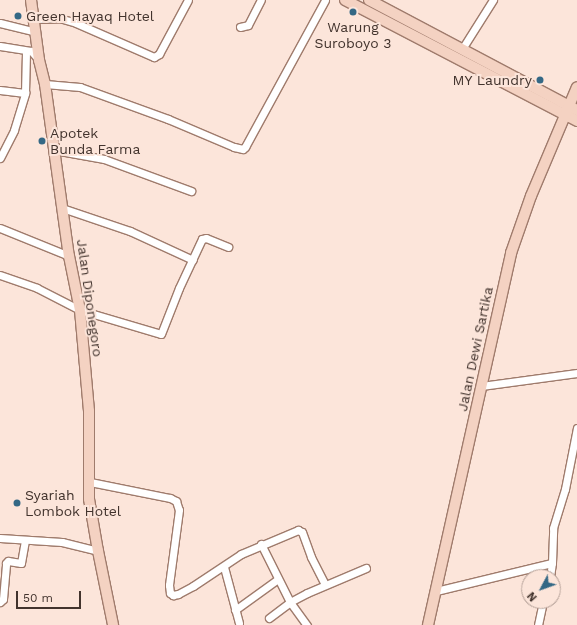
<!DOCTYPE html>
<style>
body{margin:0}
#map{position:relative;width:577px;height:625px;overflow:hidden;background:#fce5da;font-family:"Work Sans",sans-serif}
div>[style]{position:absolute}
.roads{filter:drop-shadow(1px 0 #9f7b6c) drop-shadow(-1px 0 #9f7b6c) drop-shadow(0 1px #9f7b6c) drop-shadow(0 -1px #9f7b6c)}
.street>*{height:7px;margin:-3.5px;padding:0 3.5px;transform-origin:3.5px;border-radius:3.5px;background:#fff}
.secondary>*{height:10px;margin:-5px;padding:0 5px;transform-origin:5px;border-radius:5px;background:#f4d2c2}
.dots>*{width:11px;height:11px;translate:-50% -50%;box-sizing:border-box;border:2px solid #fce5da;border-radius:50%}
span{translate:-50% -50%;white-space:nowrap;text-align:center;line-height:1.15;-webkit-text-stroke:4px #fce5da;paint-order:stroke}
.poi-label{font-size:14px;color:#42332d}
.left{translate:0 -50%;text-align:left}
.right{translate:-100% -50%;text-align:right}
.street-label{font-size:14px;color:#42332d}
.north{position:absolute;left:521px;top:569px;width:40px;height:40px;box-sizing:border-box;background:#fce5da;border:1px solid #b29e95;border-radius:50%;rotate:229deg;font-size:11px;font-weight:700;line-height:16px;text-align:center;color:#42332d}
.north::after{content:'';display:block;margin:auto;width:14px;height:18px;background:#346885;clip-path:polygon(50% 0,100% 100%,50% 72%,0 100%)}
.scale{position:absolute;left:16px;top:591px;width:65px;height:18px;box-sizing:border-box;border:2px solid #42332d;border-top:0;padding-left:5px;font-size:12px;line-height:14px;white-space:nowrap;color:#42332d;-webkit-text-stroke:3px #fce5da;paint-order:stroke}
</style>
<div id="map">
<div class="roads">
<div class="street">
<div style="left:34px;top:19px;width:25px;rotate:-2deg"></div>
<div style="left:59px;top:18px;width:18px;rotate:16deg"></div>
<div style="left:76px;top:23px;width:85px;rotate:23.6deg"></div>
<div style="left:154px;top:57px;width:6px;rotate:-31deg"></div>
<div style="left:159px;top:54px;width:61px;rotate:-61.8deg"></div>
<div style="left:0;top:23px;width:36px;rotate:14deg"></div>
<div style="left:240px;top:27px;width:8px;rotate:-14deg"></div>
<div style="left:248px;top:25px;width:28px;rotate:-63deg"></div>
<div style="left:0;top:46px;width:31px;rotate:9deg"></div>
<div style="left:31px;top:51px;width:12px;rotate:48deg"></div>
<div style="left:462px;top:49px;width:58px;rotate:-57.7deg"></div>
<div style="left:45px;top:84px;width:35px;rotate:5deg"></div>
<div style="left:80px;top:87px;width:94px;rotate:20deg"></div>
<div style="left:168px;top:119px;width:72px;rotate:23deg"></div>
<div style="left:234px;top:147px;width:9px;rotate:13deg"></div>
<div style="left:243px;top:149px;width:3px;rotate:-45deg"></div>
<div style="left:245px;top:147px;width:167px;rotate:-61.4deg"></div>
<div style="left:0;top:90px;width:25px;rotate:7deg"></div>
<div style="left:54px;top:150px;width:51px;rotate:10.2deg"></div>
<div style="left:104px;top:159px;width:93px;rotate:20.2deg"></div>
<div style="left:0;top:158px;width:31px;rotate:-63deg"></div>
<div style="left:14px;top:130px;width:39px;rotate:-73deg"></div>
<div style="left:25px;top:93px;width:42px;rotate:-88.6deg"></div>
<div style="left:62px;top:208px;width:72px;rotate:18.7deg"></div>
<div style="left:130px;top:231px;width:69px;rotate:24.7deg"></div>
<div style="left:0;top:228px;width:74px;rotate:22.1deg"></div>
<div style="left:0;top:275px;width:39px;rotate:19deg"></div>
<div style="left:37px;top:288px;width:48px;rotate:27.1deg"></div>
<div style="left:80px;top:310px;width:84px;rotate:16.5deg"></div>
<div style="left:161px;top:334px;width:49px;rotate:-68.6deg"></div>
<div style="left:179px;top:288px;width:54px;rotate:-64.9deg"></div>
<div style="left:202px;top:239px;width:4px;rotate:-14deg"></div>
<div style="left:206px;top:238px;width:24px;rotate:22deg"></div>
<div style="left:481px;top:386px;width:97px;rotate:-7.7deg"></div>
<div style="left:90px;top:482px;width:82px;rotate:11.3deg"></div>
<div style="left:170px;top:498px;width:7px;rotate:27deg"></div>
<div style="left:176px;top:501px;width:9px;rotate:72deg"></div>
<div style="left:179px;top:510px;width:76px;rotate:97.6deg"></div>
<div style="left:169px;top:585px;width:8px;rotate:83deg"></div>
<div style="left:170px;top:593px;width:4px;rotate:34deg"></div>
<div style="left:173px;top:595px;width:5px;rotate:-11deg"></div>
<div style="left:178px;top:594px;width:17px;rotate:-28deg"></div>
<div style="left:193px;top:586px;width:58px;rotate:-33.7deg"></div>
<div style="left:241px;top:554px;width:62px;rotate:-22.8deg"></div>
<div style="left:298px;top:530px;width:4px;rotate:27deg"></div>
<div style="left:302px;top:532px;width:27px;rotate:70deg"></div>
<div style="left:311px;top:557px;width:31px;rotate:63deg"></div>
<div style="left:0;top:538px;width:62px;rotate:3.7deg"></div>
<div style="left:62px;top:542px;width:37px;rotate:14deg"></div>
<div style="left:261px;top:544px;width:65px;rotate:63.4deg"></div>
<div style="left:290px;top:602px;width:29px;rotate:54deg"></div>
<div style="left:224px;top:567px;width:58px;rotate:75deg"></div>
<div style="left:550px;top:577px;width:14px;rotate:-82deg"></div>
<div style="left:552px;top:563px;width:35px;rotate:-88deg"></div>
<div style="left:553px;top:528px;width:41px;rotate:-72.9deg"></div>
<div style="left:565px;top:489px;width:62px;rotate:-78.9deg"></div>
<div style="left:436px;top:591px;width:119px;rotate:-13.6deg"></div>
<div style="left:0;top:602px;width:4px;rotate:-45deg"></div>
<div style="left:3px;top:599px;width:36px;rotate:-85deg"></div>
<div style="left:6px;top:563px;width:3px;rotate:-45deg"></div>
<div style="left:8px;top:561px;width:13px;rotate:9deg"></div>
<div style="left:21px;top:563px;width:23px;rotate:-80deg"></div>
<div style="left:235px;top:610px;width:53px;rotate:-35.8deg"></div>
<div style="left:269px;top:618px;width:26px;rotate:-37deg"></div>
<div style="left:290px;top:602px;width:19px;rotate:-28deg"></div>
<div style="left:307px;top:593px;width:64px;rotate:-23deg"></div>
<div style="left:538px;top:625px;width:25px;rotate:-78deg"></div>
</div>
<div class="secondary">
<div style="left:31px;top:0;width:61px;rotate:82.4deg"></div>
<div style="left:39px;top:60px;width:25px;rotate:76deg"></div>
<div style="left:45px;top:84px;width:174px;rotate:82.1deg"></div>
<div style="left:69px;top:256px;width:55px;rotate:78.5deg"></div>
<div style="left:80px;top:310px;width:101px;rotate:84.9deg"></div>
<div style="left:89px;top:411px;width:88px;rotate:90deg"></div>
<div style="left:89px;top:499px;width:53px;rotate:80.2deg"></div>
<div style="left:98px;top:551px;width:76px;rotate:78.5deg"></div>
<div style="left:345px;top:0;width:262px;rotate:27.5deg"></div>
<div style="left:369px;top:0;width:235px;rotate:27.9deg"></div>
<div style="left:428px;top:625px;width:381px;rotate:-77.4deg"></div>
<div style="left:511px;top:253px;width:60px;rotate:-70.7deg"></div>
<div style="left:531px;top:196px;width:118px;rotate:-67.1deg"></div>
</div>
</div>
<div class="dots">
<div style="left:353px;top:12px;background:#346885"></div>
<div style="left:18px;top:16px;background:#346885"></div>
<div style="left:540px;top:80px;background:#346885"></div>
<div style="left:42px;top:141px;background:#346885"></div>
<div style="left:17px;top:503px;background:#346885"></div>
</div>
<div class="poi-label">
<span class="left" style="left:26px;top:16px">Green Hayaq Hotel</span>
<span style="left:353px;top:35px">Warung<br>Suroboyo 3</span>
<span class="right" style="left:532px;top:80px">MY Laundry</span>
<span class="left" style="left:50px;top:141px">Apotek<br>Bunda Farma</span>
<span class="left" style="left:25px;top:503px">Syariah<br>Lombok Hotel</span>
</div>
<div class="street-label">
<span style="left:90px;top:298px;rotate:82deg">Jalan Diponegoro</span>
<span style="left:475px;top:349px;rotate:-78deg">Jalan Dewi Sartika</span>
</div>
<div class="north">N</div>
<div class="scale">50 m</div>
</div>
